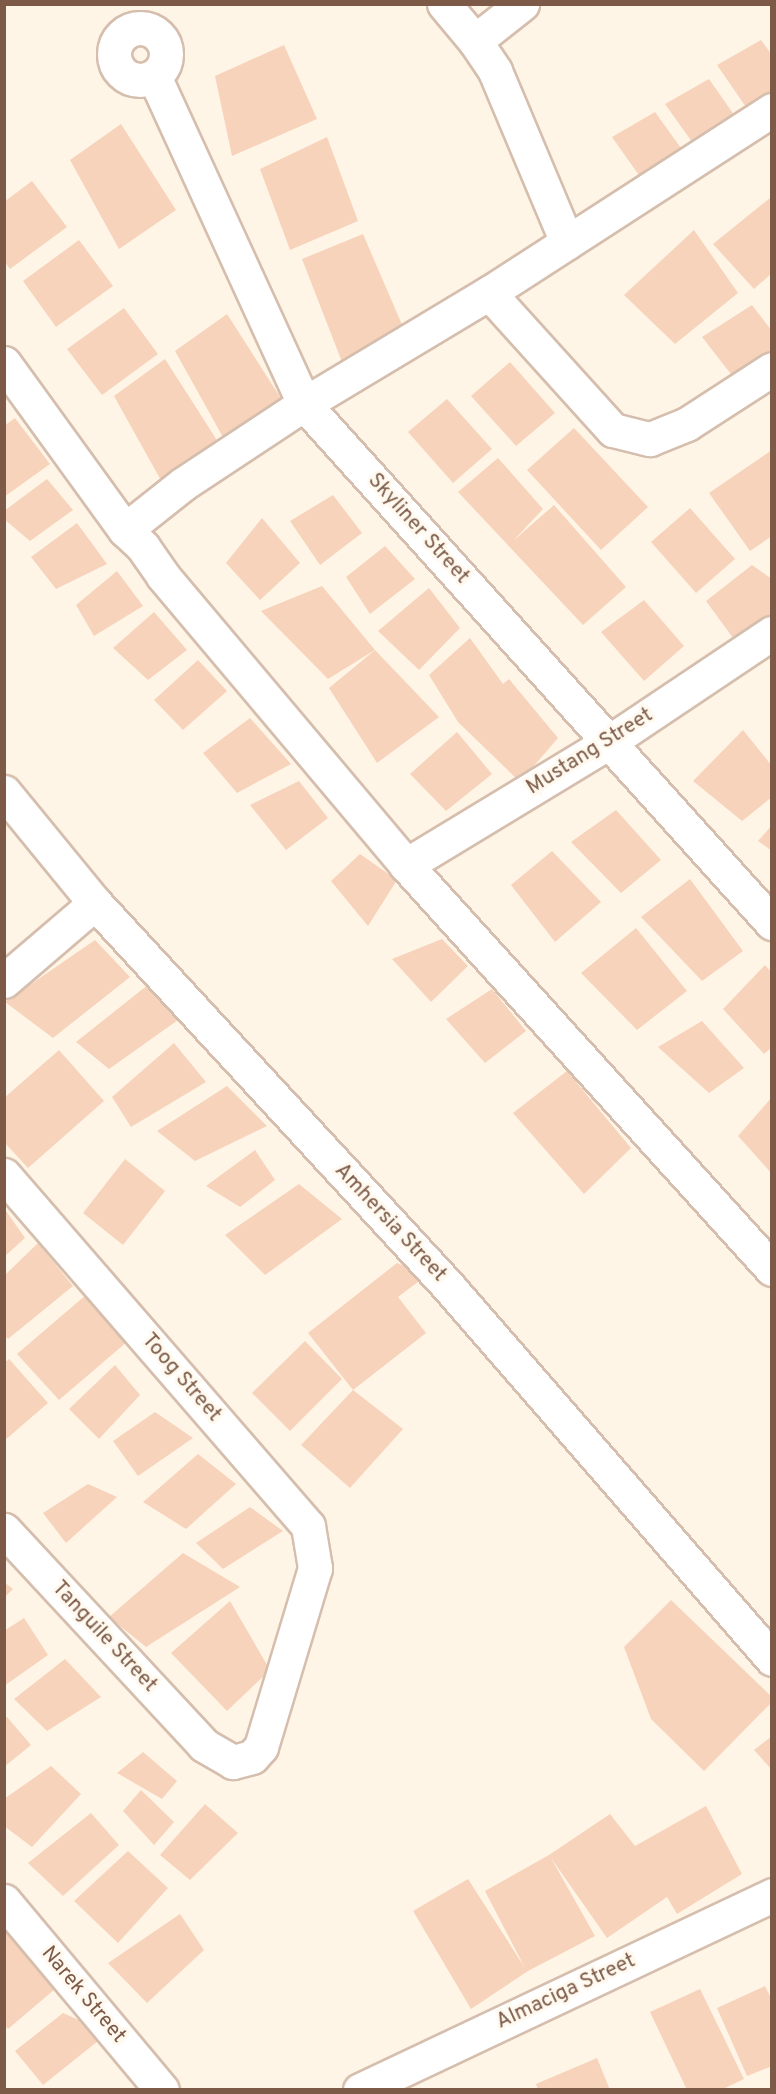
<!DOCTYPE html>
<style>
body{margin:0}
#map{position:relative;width:776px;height:2094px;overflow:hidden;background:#fff5e6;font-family:Overpass,sans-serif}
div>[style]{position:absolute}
.building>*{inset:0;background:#f7d3bb}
.roads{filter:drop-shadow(2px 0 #d5bead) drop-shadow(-2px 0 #d5bead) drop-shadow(0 2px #d5bead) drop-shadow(0 -2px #d5bead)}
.street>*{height:33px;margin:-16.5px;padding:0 16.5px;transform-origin:16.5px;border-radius:16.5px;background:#fff}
.street>.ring{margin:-16.5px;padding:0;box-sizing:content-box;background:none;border:33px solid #fff;border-radius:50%}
span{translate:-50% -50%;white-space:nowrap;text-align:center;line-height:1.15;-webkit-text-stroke:6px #fff9ef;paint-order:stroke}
.street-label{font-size:21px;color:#7c5a47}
.frame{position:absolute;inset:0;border:6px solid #7c5a47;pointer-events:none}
</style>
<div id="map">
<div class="building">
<div style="clip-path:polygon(761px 40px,772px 55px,772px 95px,748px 110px,717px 65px)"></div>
<div style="clip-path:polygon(284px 45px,317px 119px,232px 156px,215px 76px)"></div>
<div style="clip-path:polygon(709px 79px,739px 122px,697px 149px,665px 104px)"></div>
<div style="clip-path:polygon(655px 112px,686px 155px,643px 181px,612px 137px)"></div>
<div style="clip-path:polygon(121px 124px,176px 210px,119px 249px,70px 160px)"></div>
<div style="clip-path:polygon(327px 137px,358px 221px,290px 250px,260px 169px)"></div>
<div style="clip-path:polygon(32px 181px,67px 227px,10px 269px,4px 261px,4px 202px)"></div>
<div style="clip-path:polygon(770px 198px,772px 273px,754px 289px,713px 244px)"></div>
<div style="clip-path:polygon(694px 230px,738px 293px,675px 344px,624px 295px)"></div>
<div style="clip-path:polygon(363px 234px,403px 327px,342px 362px,302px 259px)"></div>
<div style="clip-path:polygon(79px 240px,113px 286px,56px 327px,23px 281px)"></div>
<div style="clip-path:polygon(752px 305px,772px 331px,772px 353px,734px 378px,702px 337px)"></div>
<div style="clip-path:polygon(124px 308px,158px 354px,102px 395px,67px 349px)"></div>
<div style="clip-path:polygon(227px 314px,282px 400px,224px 439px,175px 351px)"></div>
<div style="clip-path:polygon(165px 359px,220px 445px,163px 484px,114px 396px)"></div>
<div style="clip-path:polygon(510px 362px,555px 413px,516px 446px,471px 396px)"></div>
<div style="clip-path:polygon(447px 399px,492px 449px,453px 483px,408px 432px)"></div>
<div style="clip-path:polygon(15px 418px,50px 464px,4px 497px,4px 426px)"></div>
<div style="clip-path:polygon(574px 428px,648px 507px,601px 550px,527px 470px)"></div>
<div style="clip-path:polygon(772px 450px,772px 536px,750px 551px,709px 493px)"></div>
<div style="clip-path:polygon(498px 458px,543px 509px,513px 541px,554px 505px,626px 587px,583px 625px,458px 492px)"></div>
<div style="clip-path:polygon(47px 479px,73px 510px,30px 541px,4px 519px,4px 511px)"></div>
<div style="clip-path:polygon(333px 495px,362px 533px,320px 565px,290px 521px)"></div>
<div style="clip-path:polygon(690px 508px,735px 559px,696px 593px,651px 542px)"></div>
<div style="clip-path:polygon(262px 518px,300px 563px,260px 600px,226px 563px)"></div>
<div style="clip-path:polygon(77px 523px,107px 564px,56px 589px,31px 557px)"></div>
<div style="clip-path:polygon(385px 546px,415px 579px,370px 614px,346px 577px)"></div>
<div style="clip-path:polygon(752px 565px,772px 579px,772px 615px,733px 638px,706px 601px)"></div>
<div style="clip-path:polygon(117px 571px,143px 606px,94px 636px,76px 605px)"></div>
<div style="clip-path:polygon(322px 586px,375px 650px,328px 679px,261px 611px)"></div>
<div style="clip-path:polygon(429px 588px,460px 628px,419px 670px,378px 631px)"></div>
<div style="clip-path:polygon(644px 600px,684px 646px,644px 681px,601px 632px)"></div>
<div style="clip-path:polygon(154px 612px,187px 650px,148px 680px,113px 648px)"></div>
<div style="clip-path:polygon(470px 638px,503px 684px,509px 679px,558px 738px,520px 782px,458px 722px,429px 675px)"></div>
<div style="clip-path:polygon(375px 650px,439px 717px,377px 763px,329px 688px)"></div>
<div style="clip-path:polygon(198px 660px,227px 691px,183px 730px,154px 700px)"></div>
<div style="clip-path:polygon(250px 718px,291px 764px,237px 793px,203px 753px)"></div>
<div style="clip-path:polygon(743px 730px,772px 766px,772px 797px,742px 821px,693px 781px)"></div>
<div style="clip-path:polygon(457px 732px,492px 774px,446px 811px,410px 774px)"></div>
<div style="clip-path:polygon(299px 781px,328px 818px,286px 850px,250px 805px)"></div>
<div style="clip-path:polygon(616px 810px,661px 860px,621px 893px,571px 842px)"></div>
<div style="clip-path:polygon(772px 825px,772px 851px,758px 841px)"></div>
<div style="clip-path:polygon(552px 851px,601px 902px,555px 942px,511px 885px)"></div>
<div style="clip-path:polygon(360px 854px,397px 880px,368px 926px,331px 881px)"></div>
<div style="clip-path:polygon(690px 879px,743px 951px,702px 981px,641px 917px)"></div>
<div style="clip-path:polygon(636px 928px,687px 991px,637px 1030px,581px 973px)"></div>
<div style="clip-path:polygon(442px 939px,468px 966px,431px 1002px,392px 959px)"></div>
<div style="clip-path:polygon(95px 940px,130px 977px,53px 1038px,5px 1002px)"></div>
<div style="clip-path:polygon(765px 965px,772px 973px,772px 1047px,764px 1054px,723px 1009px)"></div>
<div style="clip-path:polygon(149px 984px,178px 1020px,109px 1069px,76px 1042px)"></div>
<div style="clip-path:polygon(492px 989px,526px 1031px,485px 1063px,446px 1019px)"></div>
<div style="clip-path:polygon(702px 1021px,744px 1068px,709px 1093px,658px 1047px)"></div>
<div style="clip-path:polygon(174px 1043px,206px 1082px,131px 1127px,112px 1097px)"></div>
<div style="clip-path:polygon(59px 1050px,104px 1101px,28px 1168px,4px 1142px,4px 1098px)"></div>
<div style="clip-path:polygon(567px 1071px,631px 1148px,584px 1194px,513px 1113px)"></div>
<div style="clip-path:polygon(227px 1086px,267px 1126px,195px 1161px,157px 1131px)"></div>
<div style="clip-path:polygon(772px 1097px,772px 1174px,738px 1136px)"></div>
<div style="clip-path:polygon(255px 1150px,275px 1180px,240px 1207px,206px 1186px)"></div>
<div style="clip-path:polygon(125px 1159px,165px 1191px,123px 1245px,83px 1213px)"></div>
<div style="clip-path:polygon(299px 1184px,342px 1219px,265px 1275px,225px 1235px)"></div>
<div style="clip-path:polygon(4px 1208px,25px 1238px,4px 1257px)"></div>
<div style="clip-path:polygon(38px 1243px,73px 1286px,8px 1339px,4px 1335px,4px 1276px)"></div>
<div style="clip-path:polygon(397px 1263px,427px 1275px,398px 1297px,426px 1333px,353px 1390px,308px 1333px)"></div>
<div style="clip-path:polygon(87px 1294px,128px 1341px,59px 1400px,17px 1354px)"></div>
<div style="clip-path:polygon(305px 1341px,342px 1379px,290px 1431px,252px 1393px)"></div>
<div style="clip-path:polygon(9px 1359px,48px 1403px,4px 1441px,4px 1363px)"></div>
<div style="clip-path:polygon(115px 1365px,140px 1395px,99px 1439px,69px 1409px)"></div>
<div style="clip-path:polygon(353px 1390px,403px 1429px,350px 1488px,301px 1445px)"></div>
<div style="clip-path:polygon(155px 1412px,193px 1438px,138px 1476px,113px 1441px)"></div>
<div style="clip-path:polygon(198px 1454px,236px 1484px,186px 1529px,143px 1502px)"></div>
<div style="clip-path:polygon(88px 1484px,117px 1497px,66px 1543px,43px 1513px)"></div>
<div style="clip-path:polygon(250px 1507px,283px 1531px,223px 1569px,196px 1543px)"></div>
<div style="clip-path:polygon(183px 1553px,240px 1587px,146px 1647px,109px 1617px)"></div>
<div style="clip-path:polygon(4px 1582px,13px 1589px,4px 1598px)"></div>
<div style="clip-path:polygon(671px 1600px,772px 1697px,772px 1702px,704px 1771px,651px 1719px,624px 1647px)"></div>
<div style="clip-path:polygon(230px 1601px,270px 1670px,227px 1711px,171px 1653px)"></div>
<div style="clip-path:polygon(24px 1618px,48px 1655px,4px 1686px,4px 1631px)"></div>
<div style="clip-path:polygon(65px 1659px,101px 1697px,47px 1731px,14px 1699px)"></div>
<div style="clip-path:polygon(7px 1717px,31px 1745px,4px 1767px,4px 1719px)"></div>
<div style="clip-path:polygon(772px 1736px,772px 1770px,754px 1750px)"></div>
<div style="clip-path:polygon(143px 1752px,177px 1781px,162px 1799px,117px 1773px)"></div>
<div style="clip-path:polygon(51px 1766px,81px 1794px,32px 1847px,4px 1826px,4px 1799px)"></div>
<div style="clip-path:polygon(141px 1790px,174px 1822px,154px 1845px,123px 1811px)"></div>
<div style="clip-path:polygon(205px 1804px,238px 1833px,190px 1880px,160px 1855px)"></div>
<div style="clip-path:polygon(706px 1806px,742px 1874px,677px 1914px,667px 1897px,607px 1938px,551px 1858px,595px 1936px,528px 1971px,471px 2009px,413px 1911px,468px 1879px,525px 1968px,485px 1891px,549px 1855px,610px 1814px,635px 1846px)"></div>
<div style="clip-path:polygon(91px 1813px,119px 1845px,63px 1896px,28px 1863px)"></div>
<div style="clip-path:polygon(128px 1851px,168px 1888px,118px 1943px,74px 1901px)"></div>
<div style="clip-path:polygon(180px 1914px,204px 1950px,147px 2003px,108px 1963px)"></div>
<div style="clip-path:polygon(4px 1930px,55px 1989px,8px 2029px,4px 2024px)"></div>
<div style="clip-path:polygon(765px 1986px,772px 2000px,772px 2066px,747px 2076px,717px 2008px)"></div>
<div style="clip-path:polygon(700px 1989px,744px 2079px,721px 2090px,687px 2090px,650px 2012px)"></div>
<div style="clip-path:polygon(63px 2013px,108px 2033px,43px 2085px,15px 2051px)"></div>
<div style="clip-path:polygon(597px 2058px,610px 2090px,538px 2090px,536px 2084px)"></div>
</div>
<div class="roads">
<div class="street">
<div style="left:444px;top:4px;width:48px;rotate:50deg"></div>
<div style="left:475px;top:41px;width:36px;rotate:56deg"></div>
<div style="left:495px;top:71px;width:186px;rotate:67.2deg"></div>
<div class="ring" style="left:114px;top:28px;width:19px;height:19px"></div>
<div style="left:475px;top:41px;width:60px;rotate:-38.2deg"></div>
<div style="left:154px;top:76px;width:361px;rotate:65.4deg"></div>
<div style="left:304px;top:404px;width:699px;rotate:47.96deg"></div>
<div style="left:489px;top:293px;width:185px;rotate:47.9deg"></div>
<div style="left:613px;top:430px;width:38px;rotate:14deg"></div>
<div style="left:650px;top:439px;width:40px;rotate:-22deg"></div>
<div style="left:687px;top:424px;width:101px;rotate:-32.9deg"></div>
<div style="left:4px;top:363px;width:206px;rotate:54.1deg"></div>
<div style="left:125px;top:530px;width:25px;rotate:43deg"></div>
<div style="left:143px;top:547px;width:35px;rotate:55deg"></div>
<div style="left:163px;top:576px;width:378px;rotate:49.9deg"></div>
<div style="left:406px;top:865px;width:545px;rotate:47.83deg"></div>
<div style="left:125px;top:530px;width:74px;rotate:-38.4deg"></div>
<div style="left:183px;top:484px;width:145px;rotate:-33.5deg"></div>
<div style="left:304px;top:404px;width:216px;rotate:-31deg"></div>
<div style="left:489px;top:293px;width:337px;rotate:-32.9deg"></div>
<div style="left:4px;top:792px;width:144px;rotate:50.7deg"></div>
<div style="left:95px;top:903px;width:521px;rotate:47.33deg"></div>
<div style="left:448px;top:1286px;width:494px;rotate:49deg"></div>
<div style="left:406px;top:865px;width:237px;rotate:-31.2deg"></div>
<div style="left:609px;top:742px;width:196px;rotate:-33.8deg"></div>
<div style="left:4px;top:981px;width:120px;rotate:-40.6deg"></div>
<div style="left:4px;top:1175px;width:464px;rotate:49.1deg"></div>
<div style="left:308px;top:1526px;width:43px;rotate:80.5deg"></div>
<div style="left:315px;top:1568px;width:187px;rotate:106.8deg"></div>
<div style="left:261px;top:1747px;width:13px;rotate:132deg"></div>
<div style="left:252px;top:1757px;width:20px;rotate:165deg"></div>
<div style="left:233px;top:1762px;width:34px;rotate:-150deg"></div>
<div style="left:204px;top:1745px;width:294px;rotate:-132.9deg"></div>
<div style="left:4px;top:1901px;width:246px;rotate:50.1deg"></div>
<div style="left:360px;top:2090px;width:456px;rotate:-25.3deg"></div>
</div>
</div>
<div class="street-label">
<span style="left:418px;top:529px;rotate:48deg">Skyliner Street</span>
<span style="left:590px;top:752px;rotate:-32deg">Mustang Street</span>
<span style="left:390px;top:1223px;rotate:47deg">Amhersia Street</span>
<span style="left:181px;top:1378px;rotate:49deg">Toog Street</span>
<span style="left:104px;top:1637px;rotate:47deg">Tanguile Street</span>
<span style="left:566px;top:1992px;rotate:-25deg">Almaciga Street</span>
<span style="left:83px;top:1995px;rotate:50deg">Narek Street</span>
</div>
<div class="frame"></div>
</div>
